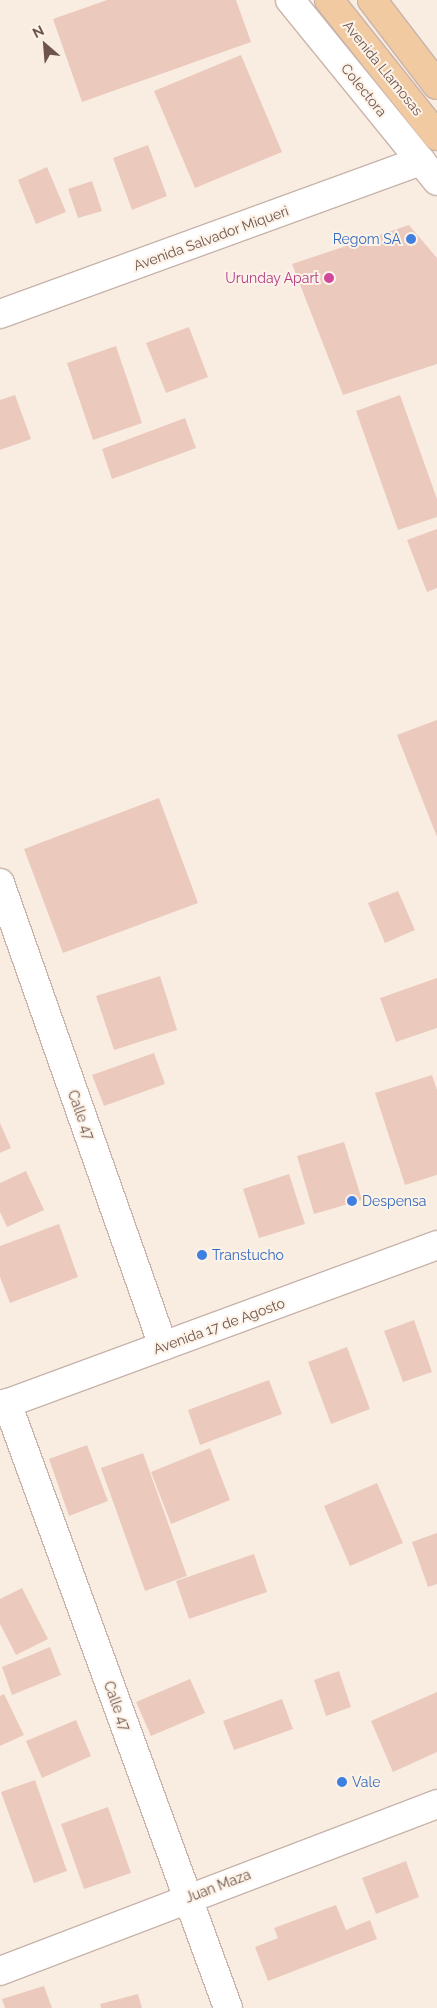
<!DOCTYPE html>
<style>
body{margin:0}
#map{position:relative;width:437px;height:2008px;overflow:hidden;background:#f9ede2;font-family:Raleway,sans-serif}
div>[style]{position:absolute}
.building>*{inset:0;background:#ebcabd}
.roads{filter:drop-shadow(1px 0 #c8b4ab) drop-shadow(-1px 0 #c8b4ab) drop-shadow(0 1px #c8b4ab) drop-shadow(0 -1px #c8b4ab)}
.minor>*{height:28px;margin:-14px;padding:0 14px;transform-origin:14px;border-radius:14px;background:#fff}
.secondary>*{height:28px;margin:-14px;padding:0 14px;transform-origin:14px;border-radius:14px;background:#fff}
.primary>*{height:28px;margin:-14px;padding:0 14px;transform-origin:14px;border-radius:14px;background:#f1caa1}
.dots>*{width:14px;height:14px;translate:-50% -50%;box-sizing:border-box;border:2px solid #fcf2e7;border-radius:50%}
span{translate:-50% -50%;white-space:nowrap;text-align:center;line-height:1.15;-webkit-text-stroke:4px #fcf2e7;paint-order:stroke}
.street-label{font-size:14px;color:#6d544c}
.shop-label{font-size:14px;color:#366cbe}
.right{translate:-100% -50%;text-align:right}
.left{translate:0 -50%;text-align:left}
.hotel-label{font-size:14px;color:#b23c85}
.north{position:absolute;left:20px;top:20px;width:50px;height:50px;-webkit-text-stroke:4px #fcf2e7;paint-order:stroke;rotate:333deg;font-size:14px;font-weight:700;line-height:20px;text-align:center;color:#6d544c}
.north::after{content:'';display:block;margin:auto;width:18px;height:22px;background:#6d544c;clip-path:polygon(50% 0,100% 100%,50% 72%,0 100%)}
</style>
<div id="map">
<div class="building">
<div style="clip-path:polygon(107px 0,236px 0,251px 42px,82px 102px,53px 19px)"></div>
<div style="clip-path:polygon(241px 55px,282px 152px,195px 188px,154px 91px)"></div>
<div style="clip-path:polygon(148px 145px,167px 196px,132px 210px,113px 158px)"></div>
<div style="clip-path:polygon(47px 167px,66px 212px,36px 224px,18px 180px)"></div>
<div style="clip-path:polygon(92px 181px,102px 211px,78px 218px,68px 189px)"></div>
<div style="clip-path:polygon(409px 225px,437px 258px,437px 364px,343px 395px,292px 264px)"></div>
<div style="clip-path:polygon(189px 327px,208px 377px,166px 393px,146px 343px)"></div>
<div style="clip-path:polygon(116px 346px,142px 423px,93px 440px,67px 363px)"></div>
<div style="clip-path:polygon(15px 395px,31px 439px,0 450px,0 400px)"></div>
<div style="clip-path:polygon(400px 395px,437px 499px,437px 517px,398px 530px,356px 411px)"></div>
<div style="clip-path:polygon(185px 418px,196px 448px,112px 479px,102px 449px)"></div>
<div style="clip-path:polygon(437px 529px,437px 588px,427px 592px,407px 540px)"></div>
<div style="clip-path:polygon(437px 720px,437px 837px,397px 735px)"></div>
<div style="clip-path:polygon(159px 798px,198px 903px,63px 953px,24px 849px)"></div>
<div style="clip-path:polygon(398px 891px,415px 930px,385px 943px,368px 903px)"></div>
<div style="clip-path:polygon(160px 976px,177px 1030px,114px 1050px,96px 996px)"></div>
<div style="clip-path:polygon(437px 978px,437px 1028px,396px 1042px,380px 998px)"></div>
<div style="clip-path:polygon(154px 1053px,165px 1084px,104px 1106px,92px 1075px)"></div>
<div style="clip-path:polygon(432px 1075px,437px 1090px,437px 1175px,405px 1185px,375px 1093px)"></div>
<div style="clip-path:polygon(0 1123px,11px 1148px,0 1153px)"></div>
<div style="clip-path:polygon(344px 1142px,362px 1200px,314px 1214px,297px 1156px)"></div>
<div style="clip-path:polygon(26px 1171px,44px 1210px,7px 1227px,0 1212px,0 1183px)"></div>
<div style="clip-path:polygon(289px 1174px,305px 1224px,259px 1238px,243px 1189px)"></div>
<div style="clip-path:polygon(59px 1224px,78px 1277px,10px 1303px,0 1277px,0 1246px)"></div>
<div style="clip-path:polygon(414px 1320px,432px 1372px,403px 1382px,384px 1331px)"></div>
<div style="clip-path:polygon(347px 1347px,370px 1409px,331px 1424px,308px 1362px)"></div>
<div style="clip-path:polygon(269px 1380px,282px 1414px,200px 1445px,188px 1410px)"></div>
<div style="clip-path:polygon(87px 1445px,108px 1501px,69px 1516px,49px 1459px)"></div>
<div style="clip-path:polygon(210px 1448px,230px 1500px,171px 1524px,151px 1472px)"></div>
<div style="clip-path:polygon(143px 1453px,187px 1576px,145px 1591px,101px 1468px)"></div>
<div style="clip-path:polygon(377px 1483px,403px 1543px,350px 1566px,324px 1506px)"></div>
<div style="clip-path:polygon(437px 1533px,437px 1584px,428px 1587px,412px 1542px)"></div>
<div style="clip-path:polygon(254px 1554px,267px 1592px,189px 1619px,176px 1581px)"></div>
<div style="clip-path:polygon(22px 1588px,48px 1639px,16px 1655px,0 1624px,0 1599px)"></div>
<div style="clip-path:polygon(50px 1647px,61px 1675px,12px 1695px,2px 1667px)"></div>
<div style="clip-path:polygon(339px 1671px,351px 1707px,326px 1716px,314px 1680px)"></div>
<div style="clip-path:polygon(190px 1679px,205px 1713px,151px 1736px,136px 1702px)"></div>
<div style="clip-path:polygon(437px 1692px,437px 1752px,393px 1772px,371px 1721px)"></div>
<div style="clip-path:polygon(4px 1694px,24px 1735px,0 1746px,0 1696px)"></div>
<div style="clip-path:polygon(282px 1699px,293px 1729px,234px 1750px,223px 1721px)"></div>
<div style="clip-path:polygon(76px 1720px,91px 1756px,42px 1778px,26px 1741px)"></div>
<div style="clip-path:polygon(35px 1780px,67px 1871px,34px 1883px,1px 1792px)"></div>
<div style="clip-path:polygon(108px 1807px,131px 1873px,84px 1889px,61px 1824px)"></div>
<div style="clip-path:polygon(406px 1861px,419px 1897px,376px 1914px,362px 1878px)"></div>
<div style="clip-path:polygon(336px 1905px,346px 1930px,370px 1920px,377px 1939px,268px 1981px,255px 1947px,278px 1938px,274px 1928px)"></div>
<div style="clip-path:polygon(44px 1986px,52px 2008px,5px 2008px,2px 1999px)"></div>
<div style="clip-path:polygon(138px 1994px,142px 2008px,101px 2008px,100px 2004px)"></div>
</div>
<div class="roads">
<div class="minor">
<div style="left:290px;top:0;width:233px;rotate:50.9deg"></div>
<div style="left:0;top:883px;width:491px;rotate:70.6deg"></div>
<div style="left:7px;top:1403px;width:644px;rotate:69.93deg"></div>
<div style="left:0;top:1971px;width:468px;rotate:-20.9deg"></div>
</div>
<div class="secondary">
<div style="left:0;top:314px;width:448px;rotate:-20deg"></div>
<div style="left:0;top:1406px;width:466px;rotate:-20.2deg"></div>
</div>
<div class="primary">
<div style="left:329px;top:0;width:174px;rotate:51.5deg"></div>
<div style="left:372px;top:0;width:107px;rotate:52.6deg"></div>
</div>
</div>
<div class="dots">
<div style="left:411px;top:239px;background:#3f7fe0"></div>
<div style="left:329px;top:278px;background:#d1479c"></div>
<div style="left:352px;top:1201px;background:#3f7fe0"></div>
<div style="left:202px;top:1255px;background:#3f7fe0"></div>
<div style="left:342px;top:1782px;background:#3f7fe0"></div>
</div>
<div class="street-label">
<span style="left:383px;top:68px;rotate:51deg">Avenida Llamosas</span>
<span style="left:364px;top:90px;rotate:51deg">Colectora</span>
<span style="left:211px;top:238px;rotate:-20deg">Avenida Salvador Miqueri</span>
<span style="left:81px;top:1115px;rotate:70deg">Calle 47</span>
<span style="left:219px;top:1326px;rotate:-20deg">Avenida 17 de Agosto</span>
<span style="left:117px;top:1706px;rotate:70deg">Calle 47</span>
<span style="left:218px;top:1886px;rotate:-21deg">Juan Maza</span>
</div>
<div class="shop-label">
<span class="right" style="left:401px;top:239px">Regom SA</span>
<span class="left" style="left:362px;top:1201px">Despensa</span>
<span class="left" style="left:212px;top:1255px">Transtucho</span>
<span class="left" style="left:352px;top:1782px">Vale</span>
</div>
<div class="hotel-label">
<span class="right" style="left:319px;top:278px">Urunday Apart</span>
</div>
<div class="north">N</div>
</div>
